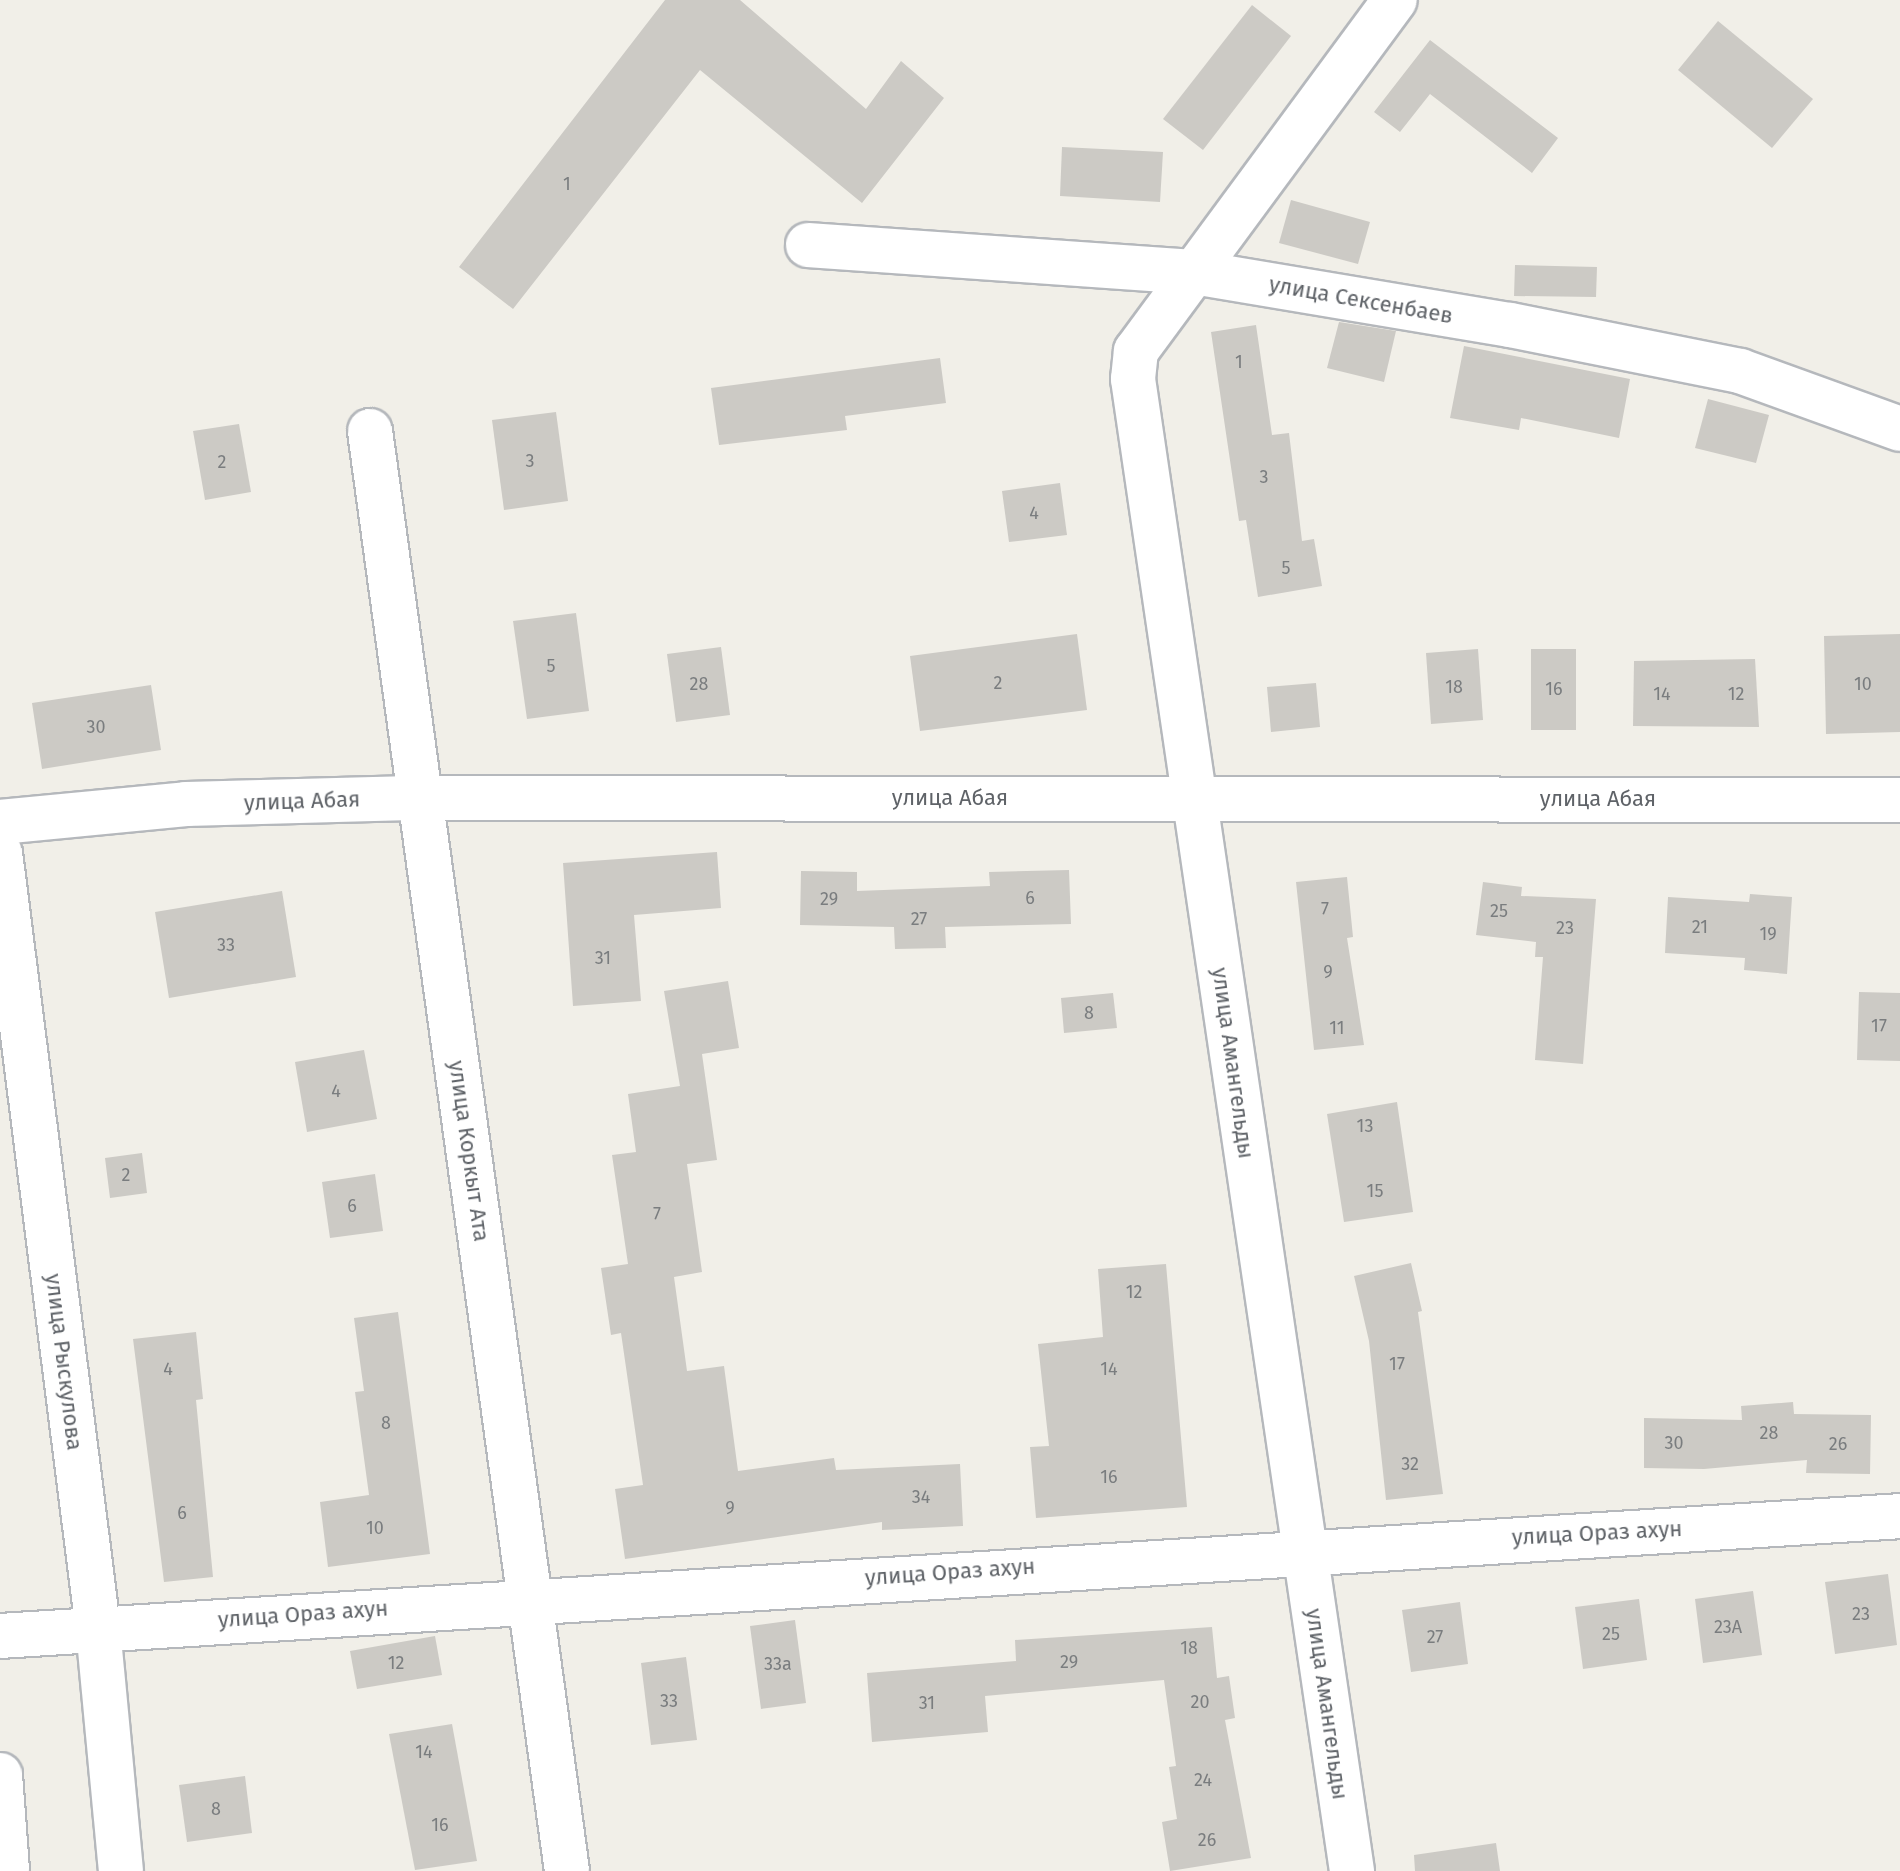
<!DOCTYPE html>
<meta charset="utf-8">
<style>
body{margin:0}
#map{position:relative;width:1900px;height:1871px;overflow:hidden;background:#f1efe8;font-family:"Fira Sans",sans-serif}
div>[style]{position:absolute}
.building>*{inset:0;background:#cccac5}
.roads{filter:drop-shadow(2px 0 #b5b8bc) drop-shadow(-2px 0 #b5b8bc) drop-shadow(0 2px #b5b8bc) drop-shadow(0 -2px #b5b8bc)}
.minor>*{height:44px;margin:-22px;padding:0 22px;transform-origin:22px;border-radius:22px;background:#fff}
span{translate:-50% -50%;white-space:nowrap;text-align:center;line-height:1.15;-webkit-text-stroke:6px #fff;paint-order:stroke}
.number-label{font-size:18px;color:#7a7d7f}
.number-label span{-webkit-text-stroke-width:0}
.street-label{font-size:22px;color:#5f6368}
</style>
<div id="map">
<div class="building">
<div style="clip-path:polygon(665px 0,740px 0,866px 109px,901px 61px,944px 98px,862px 203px,700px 70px,513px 309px,459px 267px)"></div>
<div style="clip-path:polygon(1252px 5px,1291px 36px,1203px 150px,1163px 119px)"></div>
<div style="clip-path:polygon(1718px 21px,1813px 99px,1772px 148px,1678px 70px)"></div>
<div style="clip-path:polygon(1430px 40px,1558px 138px,1532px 173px,1430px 94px,1400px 132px,1374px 112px)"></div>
<div style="clip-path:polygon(1062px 147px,1163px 152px,1160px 202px,1060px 196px)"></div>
<div style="clip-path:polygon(1291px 200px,1370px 222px,1358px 264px,1279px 243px)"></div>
<div style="clip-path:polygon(1515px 265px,1597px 267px,1596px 297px,1514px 296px)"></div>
<div style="clip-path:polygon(1339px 322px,1396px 331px,1384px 382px,1327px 368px)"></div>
<div style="clip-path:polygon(1256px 325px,1272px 435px,1289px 433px,1302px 541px,1314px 539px,1322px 586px,1258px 597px,1246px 520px,1239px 521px,1211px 332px)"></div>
<div style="clip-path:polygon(1464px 346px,1630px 379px,1619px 438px,1521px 418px,1519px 430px,1450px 418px)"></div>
<div style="clip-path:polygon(940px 358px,946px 403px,845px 416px,847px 430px,719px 445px,711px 388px)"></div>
<div style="clip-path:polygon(1708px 399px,1769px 415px,1756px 463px,1695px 448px)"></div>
<div style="clip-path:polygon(556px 412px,568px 501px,504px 510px,492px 420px)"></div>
<div style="clip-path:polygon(239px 424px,251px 492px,205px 500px,193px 431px)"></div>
<div style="clip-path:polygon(1060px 483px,1067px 535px,1009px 542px,1002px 491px)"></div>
<div style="clip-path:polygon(576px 613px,589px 711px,527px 719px,513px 621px)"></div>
<div style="clip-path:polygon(1077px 634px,1087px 710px,920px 731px,910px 656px)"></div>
<div style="clip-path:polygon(1900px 634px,1900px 732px,1826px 734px,1824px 636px)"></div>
<div style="clip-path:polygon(721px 647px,730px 715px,676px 722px,667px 654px)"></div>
<div style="clip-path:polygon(1478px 649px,1483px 720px,1431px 724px,1426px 653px)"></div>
<div style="clip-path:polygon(1531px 649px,1576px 649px,1576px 730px,1531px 730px)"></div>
<div style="clip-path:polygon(1755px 659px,1759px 727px,1633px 726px,1634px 661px)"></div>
<div style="clip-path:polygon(1316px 683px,1320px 727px,1271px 732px,1267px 687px)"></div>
<div style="clip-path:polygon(151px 685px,161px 750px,42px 769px,32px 703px)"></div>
<div style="clip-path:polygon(717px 852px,721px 908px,634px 915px,641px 1001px,573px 1006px,563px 863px)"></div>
<div style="clip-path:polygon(1069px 870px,1071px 924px,945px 927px,946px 948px,895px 949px,894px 927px,800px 925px,801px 871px,857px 872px,857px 891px,990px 886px,989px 872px)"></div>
<div style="clip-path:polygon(1347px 877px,1353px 937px,1347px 938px,1364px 1045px,1314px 1050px,1296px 882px)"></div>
<div style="clip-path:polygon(1483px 882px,1522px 887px,1521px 896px,1596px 899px,1583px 1064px,1535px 1060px,1543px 957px,1535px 957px,1536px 942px,1476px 935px)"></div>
<div style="clip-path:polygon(282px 891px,296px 977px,169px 998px,155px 912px)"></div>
<div style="clip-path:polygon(1750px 894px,1792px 897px,1787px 974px,1744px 970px,1745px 958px,1665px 953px,1668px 897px,1749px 902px)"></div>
<div style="clip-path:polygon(728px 981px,739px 1048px,702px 1054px,717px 1160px,687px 1164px,702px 1272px,674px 1277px,687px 1371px,724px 1366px,738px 1471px,834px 1458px,836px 1470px,960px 1464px,963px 1526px,882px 1530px,882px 1522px,625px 1559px,615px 1489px,643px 1485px,621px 1333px,611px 1335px,601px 1268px,628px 1264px,612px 1155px,636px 1152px,628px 1094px,680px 1086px,664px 991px)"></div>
<div style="clip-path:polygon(1859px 992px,1900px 993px,1900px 1061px,1857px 1060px)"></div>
<div style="clip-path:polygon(1113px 993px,1117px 1028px,1064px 1033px,1061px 998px)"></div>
<div style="clip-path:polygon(364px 1050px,377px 1119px,307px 1132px,295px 1062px)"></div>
<div style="clip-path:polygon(1397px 1102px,1413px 1212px,1344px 1222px,1327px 1114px)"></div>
<div style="clip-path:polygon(142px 1153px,147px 1193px,110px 1198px,105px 1158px)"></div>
<div style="clip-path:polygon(375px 1174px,383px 1231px,330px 1238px,322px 1182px)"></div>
<div style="clip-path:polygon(1411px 1263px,1422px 1311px,1418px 1312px,1443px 1494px,1386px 1500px,1369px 1341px,1354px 1276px)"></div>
<div style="clip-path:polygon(1166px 1264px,1187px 1507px,1036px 1518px,1030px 1447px,1049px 1446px,1038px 1344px,1103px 1337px,1098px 1269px)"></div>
<div style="clip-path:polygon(398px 1312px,430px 1554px,328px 1567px,320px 1502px,369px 1495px,355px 1392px,364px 1391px,354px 1318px)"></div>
<div style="clip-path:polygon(196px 1332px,203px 1399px,196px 1400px,213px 1577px,164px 1582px,133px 1339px)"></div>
<div style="clip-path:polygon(1793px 1402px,1794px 1414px,1871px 1415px,1870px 1474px,1806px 1473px,1807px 1460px,1704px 1469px,1644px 1468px,1644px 1418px,1742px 1420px,1741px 1406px)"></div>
<div style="clip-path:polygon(1888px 1574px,1897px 1645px,1835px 1654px,1825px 1582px)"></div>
<div style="clip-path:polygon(1753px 1591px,1762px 1655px,1703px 1663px,1695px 1599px)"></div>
<div style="clip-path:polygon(1639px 1599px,1647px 1660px,1583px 1669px,1575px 1607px)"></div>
<div style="clip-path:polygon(1460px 1602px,1468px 1664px,1411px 1672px,1402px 1610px)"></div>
<div style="clip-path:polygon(795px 1620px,806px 1703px,761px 1709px,750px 1626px)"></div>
<div style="clip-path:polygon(1212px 1627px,1217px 1678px,1229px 1676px,1235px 1718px,1225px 1720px,1251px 1858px,1170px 1871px,1162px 1822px,1177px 1819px,1169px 1767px,1176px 1766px,1164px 1680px,985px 1696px,988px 1732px,872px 1742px,867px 1673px,1016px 1661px,1015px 1640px)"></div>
<div style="clip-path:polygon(435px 1636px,442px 1675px,357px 1689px,350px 1651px)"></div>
<div style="clip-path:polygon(686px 1657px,697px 1740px,651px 1745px,641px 1663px)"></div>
<div style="clip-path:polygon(452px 1724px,477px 1861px,415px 1870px,389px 1734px)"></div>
<div style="clip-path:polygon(245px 1776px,252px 1833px,187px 1842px,179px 1785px)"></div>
<div style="clip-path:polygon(1496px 1843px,1500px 1871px,1415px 1871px,1414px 1855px)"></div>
</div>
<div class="roads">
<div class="minor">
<div style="left:808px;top:245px;width:386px;rotate:4deg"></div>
<div style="left:1193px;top:272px;width:321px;rotate:9.5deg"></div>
<div style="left:1510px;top:325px;width:235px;rotate:11.3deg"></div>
<div style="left:1740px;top:371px;width:170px;rotate:19.9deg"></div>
<div style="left:370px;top:431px;width:1453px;rotate:82.21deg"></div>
<div style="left:0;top:822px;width:187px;rotate:-5.5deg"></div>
<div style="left:186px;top:804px;width:235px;rotate:-1.5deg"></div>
<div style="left:421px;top:798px;width:1479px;rotate:0.08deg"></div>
<div style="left:0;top:853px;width:781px;rotate:82.79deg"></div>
<div style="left:98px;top:1628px;width:244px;rotate:84.6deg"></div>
<div style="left:0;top:1636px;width:1904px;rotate:-3.61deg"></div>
<div style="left:0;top:1775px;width:96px;rotate:85.8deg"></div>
<div style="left:1352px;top:1871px;width:1508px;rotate:-98.35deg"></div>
<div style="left:1133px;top:379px;width:28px;rotate:-84deg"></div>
<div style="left:1136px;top:351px;width:436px;rotate:-53.6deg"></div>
</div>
</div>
<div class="number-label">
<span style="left:567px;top:184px">1</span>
<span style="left:1239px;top:362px">1</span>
<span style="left:530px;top:461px">3</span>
<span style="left:222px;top:462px">2</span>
<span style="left:1264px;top:477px">3</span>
<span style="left:1034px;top:513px">4</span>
<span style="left:1286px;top:568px">5</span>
<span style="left:551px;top:666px">5</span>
<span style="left:998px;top:683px">2</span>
<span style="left:699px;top:684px">28</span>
<span style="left:1863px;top:684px">10</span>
<span style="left:1454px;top:687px">18</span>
<span style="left:1554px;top:689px">16</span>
<span style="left:1662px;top:694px">14</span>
<span style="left:1736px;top:694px">12</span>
<span style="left:96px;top:727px">30</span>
<span style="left:1030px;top:898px">6</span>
<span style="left:829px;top:899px">29</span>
<span style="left:1325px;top:909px">7</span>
<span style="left:1499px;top:911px">25</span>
<span style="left:919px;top:919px">27</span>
<span style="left:1700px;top:927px">21</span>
<span style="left:1565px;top:928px">23</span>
<span style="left:1768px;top:934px">19</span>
<span style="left:226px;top:945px">33</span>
<span style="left:603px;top:958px">31</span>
<span style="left:1328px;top:972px">9</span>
<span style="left:1089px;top:1013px">8</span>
<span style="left:1879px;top:1026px">17</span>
<span style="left:1337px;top:1028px">11</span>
<span style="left:336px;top:1091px">4</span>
<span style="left:1365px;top:1126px">13</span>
<span style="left:126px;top:1175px">2</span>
<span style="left:1375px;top:1191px">15</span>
<span style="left:352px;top:1206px">6</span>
<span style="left:657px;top:1214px">7</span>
<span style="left:1134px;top:1292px">12</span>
<span style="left:1397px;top:1364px">17</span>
<span style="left:168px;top:1369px">4</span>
<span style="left:1109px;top:1369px">14</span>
<span style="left:386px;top:1423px">8</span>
<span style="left:1769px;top:1433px">28</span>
<span style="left:1674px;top:1443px">30</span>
<span style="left:1838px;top:1444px">26</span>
<span style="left:1410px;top:1464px">32</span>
<span style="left:1109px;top:1477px">16</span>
<span style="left:921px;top:1497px">34</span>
<span style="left:730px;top:1508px">9</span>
<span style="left:182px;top:1513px">6</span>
<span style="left:375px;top:1528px">10</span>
<span style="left:1861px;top:1614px">23</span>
<span style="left:1728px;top:1627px">23А</span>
<span style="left:1611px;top:1634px">25</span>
<span style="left:1435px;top:1637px">27</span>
<span style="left:1189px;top:1648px">18</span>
<span style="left:1069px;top:1662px">29</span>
<span style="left:396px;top:1663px">12</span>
<span style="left:778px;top:1664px">33а</span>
<span style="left:669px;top:1701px">33</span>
<span style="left:1200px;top:1702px">20</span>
<span style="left:927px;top:1703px">31</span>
<span style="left:424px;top:1752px">14</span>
<span style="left:1203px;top:1780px">24</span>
<span style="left:216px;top:1809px">8</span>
<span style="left:440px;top:1825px">16</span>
<span style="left:1207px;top:1840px">26</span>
</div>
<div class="street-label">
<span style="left:1361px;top:300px;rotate:10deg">улица Сексенбаев</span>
<span style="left:950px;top:798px">улица Абая</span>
<span style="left:1598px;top:799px">улица Абая</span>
<span style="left:302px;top:801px;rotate:-2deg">улица Абая</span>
<span style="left:1233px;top:1063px;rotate:82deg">улица Амангельды</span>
<span style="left:469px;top:1151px;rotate:82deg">улица Коркыт Ата</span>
<span style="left:64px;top:1362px;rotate:83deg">улица Рыскулова</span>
<span style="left:1597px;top:1533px;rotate:-3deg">улица Ораз ахун</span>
<span style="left:950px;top:1572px;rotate:-4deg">улица Ораз ахун</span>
<span style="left:303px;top:1614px;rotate:-4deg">улица Ораз ахун</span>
<span style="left:1327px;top:1704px;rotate:82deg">улица Амангельды</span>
</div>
</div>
